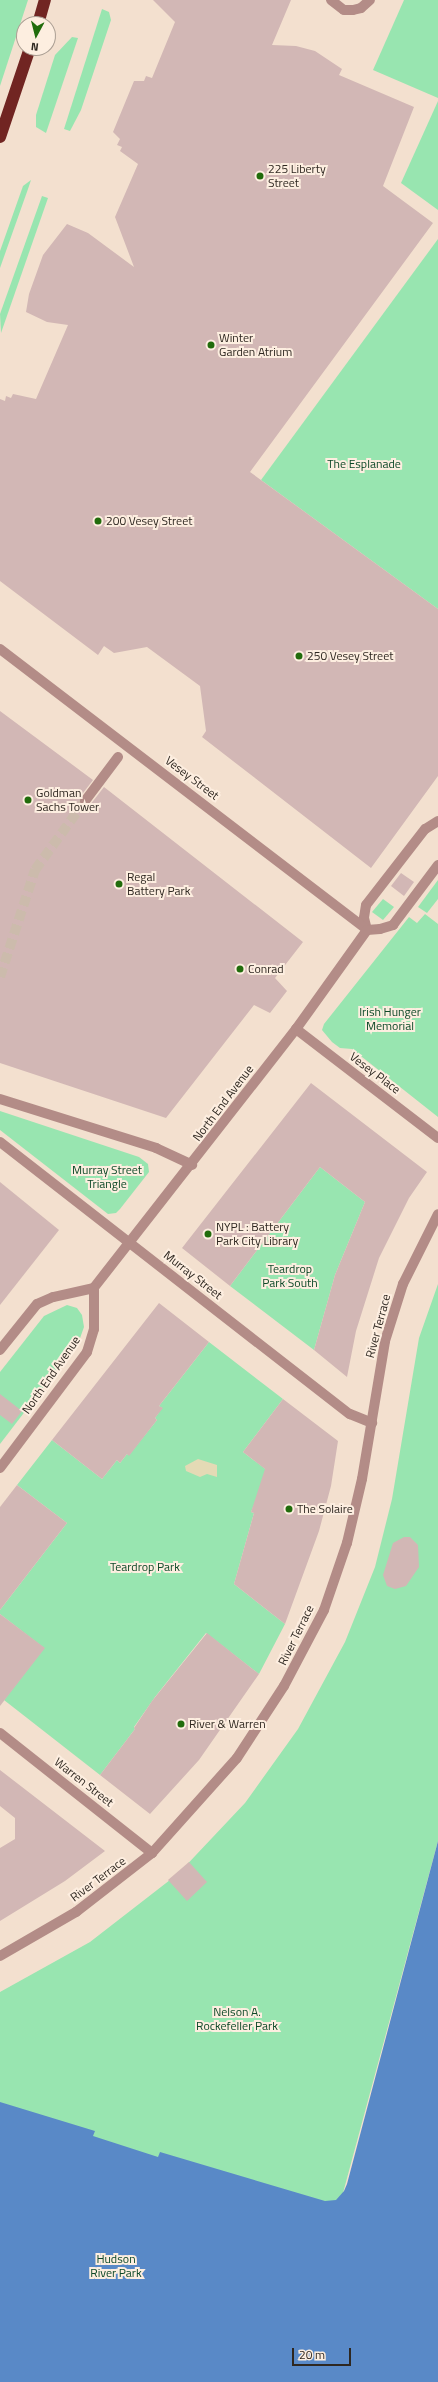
<!DOCTYPE html>
<style>
body{margin:0}
#map{position:relative;width:438px;height:2382px;overflow:hidden;background:#f3e0cf;font-family:"Titillium Web",sans-serif}
div>[style]{position:absolute}
.green>*{inset:0;background:#98e5b0}
.sand>*{inset:0;background:#e4dab5}
.water>*{inset:0;background:#5989c7}
.building>*{inset:0;background:#d2b7b5}
.street-tunnel>*{height:10px;margin-top:-5px;transform-origin:0;background:repeating-linear-gradient(90deg,#ccbbac 0 10px,transparent 0 15px)}
.lane>*{height:10px;margin:-5px;padding:0 5px;transform-origin:5px;border-radius:5px;background:#b38c87}
.street>*{height:10px;margin:-5px;padding:0 5px;transform-origin:5px;border-radius:5px;background:#b38c87}
.highway>*{height:12px;margin:-6px;padding:0 6px;transform-origin:6px;border-radius:6px;background:#712522}
.dots>*{width:11px;height:11px;translate:-50% -50%;box-sizing:border-box;border:2px solid #fdeee0;border-radius:50%}
span{translate:-50% -50%;white-space:nowrap;text-align:center;line-height:1.15;-webkit-text-stroke:4px #fdeee0;paint-order:stroke}
.poi-label{font-size:12px;color:#2e2720}
.left{translate:0 -50%;text-align:left}
.park-label{font-size:12px;color:#0c4827}
.street-label{font-size:12px;color:#2e2720}
.north{position:absolute;left:16px;top:16px;width:40px;height:40px;box-sizing:border-box;background:#fdeee0;border:1px solid #aa9e93;border-radius:50%;rotate:187deg;font-size:11px;font-weight:700;line-height:16px;text-align:center;color:#2e2720}
.north::after{content:'';display:block;margin:auto;width:14px;height:18px;background:#216c0c;clip-path:polygon(50% 0,100% 100%,50% 72%,0 100%)}
.scale{position:absolute;left:292px;top:2348px;width:59px;height:18px;box-sizing:border-box;border:2px solid #2e2720;border-top:0;padding-left:5px;font-size:12px;line-height:14px;white-space:nowrap;color:#2e2720;-webkit-text-stroke:3px #fdeee0;paint-order:stroke}
</style>
<div id="map">
<div class="green">
<div style="clip-path:polygon(0 0,28px 0,0 86px)"></div>
<div style="clip-path:polygon(404px 0,438px 0,438px 98px,373px 70px)"></div>
<div style="clip-path:polygon(102px 9px,109px 12px,111px 20px,81px 110px,70px 131px,64px 129px)"></div>
<div style="clip-path:polygon(72px 37px,78px 38px,46px 133px,36px 127px,36px 115px,55px 55px)"></div>
<div style="clip-path:polygon(438px 101px,438px 210px,401px 183px)"></div>
<div style="clip-path:polygon(31px 180px,28px 189px,0 268px,0 251px,23px 186px)"></div>
<div style="clip-path:polygon(42px 196px,48px 198px,1px 333px,0 314px)"></div>
<div style="clip-path:polygon(438px 239px,438px 609px,261px 480px)"></div>
<div style="clip-path:polygon(438px 880px,438px 899px,427px 913px,418px 907px)"></div>
<div style="clip-path:polygon(383px 899px,394px 907px,383px 920px,372px 912px)"></div>
<div style="clip-path:polygon(425px 914px,438px 924px,438px 1117px,352px 1049px,340px 1048px,332px 1042px,322px 1030px,324px 1024px,409px 917px,417px 923px)"></div>
<div style="clip-path:polygon(0 1111px,139px 1157px,148px 1164px,149px 1172px,120px 1209px,116px 1213px,108px 1214px,0 1130px)"></div>
<div style="clip-path:polygon(320px 1167px,365px 1202px,335px 1275px,314px 1350px,230px 1286px)"></div>
<div style="clip-path:polygon(438px 1284px,438px 1841px,292px 2382px,0 2382px,0 1992px,90px 1942px,179px 1873px,245px 1803px,298px 1729px,345px 1642px,375px 1567px,392px 1499px,419px 1338px)"></div>
<div style="clip-path:polygon(67px 1305px,77px 1308px,82px 1315px,84px 1327px,79px 1341px,0 1444px,0 1372px,44px 1316px)"></div>
<div style="clip-path:polygon(209px 1342px,283px 1399px,243px 1452px,268px 1471px,251px 1512px,254px 1513px,234px 1584px,285px 1624px,259px 1674px,206px 1633px,155px 1697px,134px 1727px,135px 1729px,100px 1775px,4px 1700px,44px 1648px,0 1614px,0 1610px,67px 1523px,17px 1485px,52px 1440px,102px 1479px,117px 1460px,120px 1463px,127px 1454px,129px 1455px,157px 1420px,155px 1418px,162px 1408px,159px 1406px)"></div>
</div>
<div class="sand">
<div style="clip-path:polygon(198px 1459px,217px 1465px,217px 1477px,207px 1474px,200px 1477px,186px 1471px,185px 1466px)"></div>
</div>
<div class="water">
<div style="clip-path:polygon(438px 1841px,438px 2382px,0 2382px,0 2102px,95px 2131px,93px 2136px,158px 2157px,160px 2152px,325px 2201px,336px 2200px,344px 2191px,347px 2184px)"></div>
</div>
<div class="building">
<div style="clip-path:polygon(153px 0,291px 0,272px 45px,296px 46px,315px 51px,342px 69px,339px 75px,414px 107px,383px 186px,433px 223px,250px 472px,438px 609px,438px 776px,371px 868px,202px 737px,206px 731px,200px 686px,147px 647px,114px 653px,104px 646px,98px 655px,0 581px,0 399px,5px 401px,6px 396px,11px 398px,13px 394px,36px 399px,68px 325px,47px 322px,26px 312px,29px 294px,43px 255px,67px 224px,88px 233px,134px 267px,115px 217px,138px 164px,120px 151px,122px 147px,117px 145px,120px 139px,113px 132px,134px 81px,144px 81px,146px 76px,152px 78px,175px 22px)"></div>
<div style="clip-path:polygon(0 711px,93px 780px,80px 797px,81px 806px,90px 805px,104px 787px,303px 942px,275px 978px,287px 991px,270px 1013px,254px 1005px,166px 1118px,0 1063px)"></div>
<div style="clip-path:polygon(401px 873px,414px 882px,404px 896px,391px 886px)"></div>
<div style="clip-path:polygon(311px 1083px,427px 1172px,409px 1198px,379px 1258px,356px 1331px,347px 1377px,314px 1350px,335px 1275px,365px 1202px,320px 1167px,230px 1286px,182px 1248px)"></div>
<div style="clip-path:polygon(0 1182px,59px 1230px,0 1305px)"></div>
<div style="clip-path:polygon(159px 1303px,209px 1342px,159px 1406px,163px 1408px,155px 1418px,157px 1420px,129px 1456px,127px 1454px,120px 1463px,117px 1460px,102px 1479px,52px 1440px)"></div>
<div style="clip-path:polygon(0 1394px,22px 1411px,12px 1424px,0 1415px)"></div>
<div style="clip-path:polygon(283px 1399px,338px 1441px,331px 1486px,319px 1531px,285px 1624px,234px 1584px,254px 1513px,251px 1512px,265px 1469px,243px 1452px)"></div>
<div style="clip-path:polygon(17px 1485px,67px 1523px,0 1610px,0 1507px)"></div>
<div style="clip-path:polygon(404px 1537px,410px 1537px,418px 1545px,419px 1567px,406px 1586px,395px 1589px,387px 1586px,383px 1575px,393px 1543px)"></div>
<div style="clip-path:polygon(0 1614px,45px 1648px,0 1706px)"></div>
<div style="clip-path:polygon(207px 1633px,259px 1674px,199px 1760px,150px 1814px,100px 1775px,135px 1729px,134px 1728px,152px 1701px)"></div>
<div style="clip-path:polygon(0 1770px,105px 1851px,65px 1881px,0 1921px,0 1848px,15px 1839px,15px 1818px,0 1806px)"></div>
<div style="clip-path:polygon(189px 1862px,207px 1882px,187px 1901px,168px 1880px)"></div>
</div>
<div class="street-tunnel">
<div style="left:0;top:977px;width:113px;rotate:-71.9deg"></div>
<div style="left:35px;top:870px;width:85px;rotate:-54.1deg"></div>
</div>
<div class="lane">
<div style="left:438px;top:821px;width:15px;rotate:148deg"></div>
<div style="left:425px;top:829px;width:96px;rotate:127.8deg"></div>
<div style="left:366px;top:905px;width:13px;rotate:99deg"></div>
<div style="left:364px;top:918px;width:12px;rotate:76deg"></div>
<div style="left:367px;top:930px;width:13px;rotate:-4deg"></div>
<div style="left:380px;top:929px;width:14px;rotate:-17deg"></div>
<div style="left:393px;top:925px;width:75px;rotate:-53.1deg"></div>
</div>
<div class="street">
<div style="left:331px;top:0;width:16px;rotate:38deg"></div>
<div style="left:344px;top:10px;width:9px"></div>
<div style="left:353px;top:10px;width:8px;rotate:-14deg"></div>
<div style="left:361px;top:8px;width:12px;rotate:-42deg"></div>
<div style="left:0;top:649px;width:462px;rotate:37.4deg"></div>
<div style="left:367px;top:930px;width:122px;rotate:125.6deg"></div>
<div style="left:296px;top:1029px;width:328px;rotate:128deg"></div>
<div style="left:94px;top:1288px;width:42px;rotate:167.6deg"></div>
<div style="left:53px;top:1297px;width:17px;rotate:156deg"></div>
<div style="left:37px;top:1304px;width:59px;rotate:128.8deg"></div>
<div style="left:85px;top:801px;width:55px;rotate:-53.1deg"></div>
<div style="left:296px;top:1029px;width:179px;rotate:37.5deg"></div>
<div style="left:0;top:1099px;width:164px;rotate:17.4deg"></div>
<div style="left:156px;top:1148px;width:40px;rotate:25deg"></div>
<div style="left:0;top:1142px;width:443px;rotate:37.9deg"></div>
<div style="left:350px;top:1414px;width:24px;rotate:22deg"></div>
<div style="left:0;top:1468px;width:145px;rotate:-53.1deg"></div>
<div style="left:87px;top:1352px;width:24px;rotate:-73deg"></div>
<div style="left:94px;top:1329px;width:41px;rotate:-90deg"></div>
<div style="left:0;top:1733px;width:194px;rotate:38.3deg"></div>
<div style="left:0;top:1956px;width:88px;rotate:-30.1deg"></div>
<div style="left:76px;top:1912px;width:96px;rotate:-37.8deg"></div>
<div style="left:152px;top:1853px;width:127px;rotate:-48.2deg"></div>
<div style="left:237px;top:1758px;width:86px;rotate:-56.9deg"></div>
<div style="left:284px;top:1686px;width:86px;rotate:-62.2deg"></div>
<div style="left:324px;top:1610px;width:71px;rotate:-71.1deg"></div>
<div style="left:347px;top:1543px;width:66px;rotate:-76.8deg"></div>
<div style="left:362px;top:1479px;width:140px;rotate:-80.5deg"></div>
<div style="left:385px;top:1341px;width:60px;rotate:-72.5deg"></div>
<div style="left:403px;top:1284px;width:78px;rotate:-63.4deg"></div>
</div>
<div class="highway">
<div style="left:38px;top:24px;width:25px;rotate:-74deg"></div>
<div style="left:0;top:137px;width:94px;rotate:-71.4deg"></div>
</div>
<div class="dots">
<div style="left:260px;top:176px;background:#216c0c"></div>
<div style="left:211px;top:345px;background:#216c0c"></div>
<div style="left:98px;top:521px;background:#216c0c"></div>
<div style="left:299px;top:656px;background:#216c0c"></div>
<div style="left:28px;top:800px;background:#216c0c"></div>
<div style="left:119px;top:884px;background:#216c0c"></div>
<div style="left:240px;top:969px;background:#216c0c"></div>
<div style="left:208px;top:1234px;background:#216c0c"></div>
<div style="left:289px;top:1509px;background:#216c0c"></div>
<div style="left:181px;top:1724px;background:#216c0c"></div>
</div>
<div class="poi-label">
<span class="left" style="left:268px;top:176px">225 Liberty<br>Street</span>
<span class="left" style="left:219px;top:345px">Winter<br>Garden Atrium</span>
<span class="left" style="left:106px;top:521px">200 Vesey Street</span>
<span class="left" style="left:307px;top:656px">250 Vesey Street</span>
<span class="left" style="left:36px;top:800px">Goldman<br>Sachs Tower</span>
<span class="left" style="left:127px;top:884px">Regal<br>Battery Park</span>
<span class="left" style="left:248px;top:969px">Conrad</span>
<span class="left" style="left:216px;top:1234px">NYPL : Battery<br>Park City Library</span>
<span class="left" style="left:297px;top:1509px">The Solaire</span>
<span class="left" style="left:189px;top:1724px">River &amp; Warren</span>
</div>
<div class="park-label">
<span style="left:364px;top:464px">The Esplanade</span>
<span style="left:390px;top:1019px">Irish Hunger<br>Memorial</span>
<span style="left:107px;top:1177px">Murray Street<br>Triangle</span>
<span style="left:290px;top:1276px">Teardrop<br>Park South</span>
<span style="left:145px;top:1567px">Teardrop Park</span>
<span style="left:237px;top:2019px">Nelson A.<br>Rockefeller Park</span>
<span style="left:116px;top:2266px">Hudson<br>River Park</span>
</div>
<div class="street-label">
<span style="left:192px;top:778px;rotate:37deg">Vesey Street</span>
<span style="left:375px;top:1073px;rotate:37deg">Vesey Place</span>
<span style="left:223px;top:1103px;rotate:-53deg">North End Avenue</span>
<span style="left:193px;top:1275px;rotate:38deg">Murray Street</span>
<span style="left:378px;top:1326px;rotate:-75deg">River Terrace</span>
<span style="left:51px;top:1375px;rotate:-55deg">North End Avenue</span>
<span style="left:296px;top:1635px;rotate:-64deg">River Terrace</span>
<span style="left:84px;top:1782px;rotate:38deg">Warren Street</span>
<span style="left:98px;top:1879px;rotate:-37deg">River Terrace</span>
</div>
<div class="north">N</div>
<div class="scale">20 m</div>
</div>
